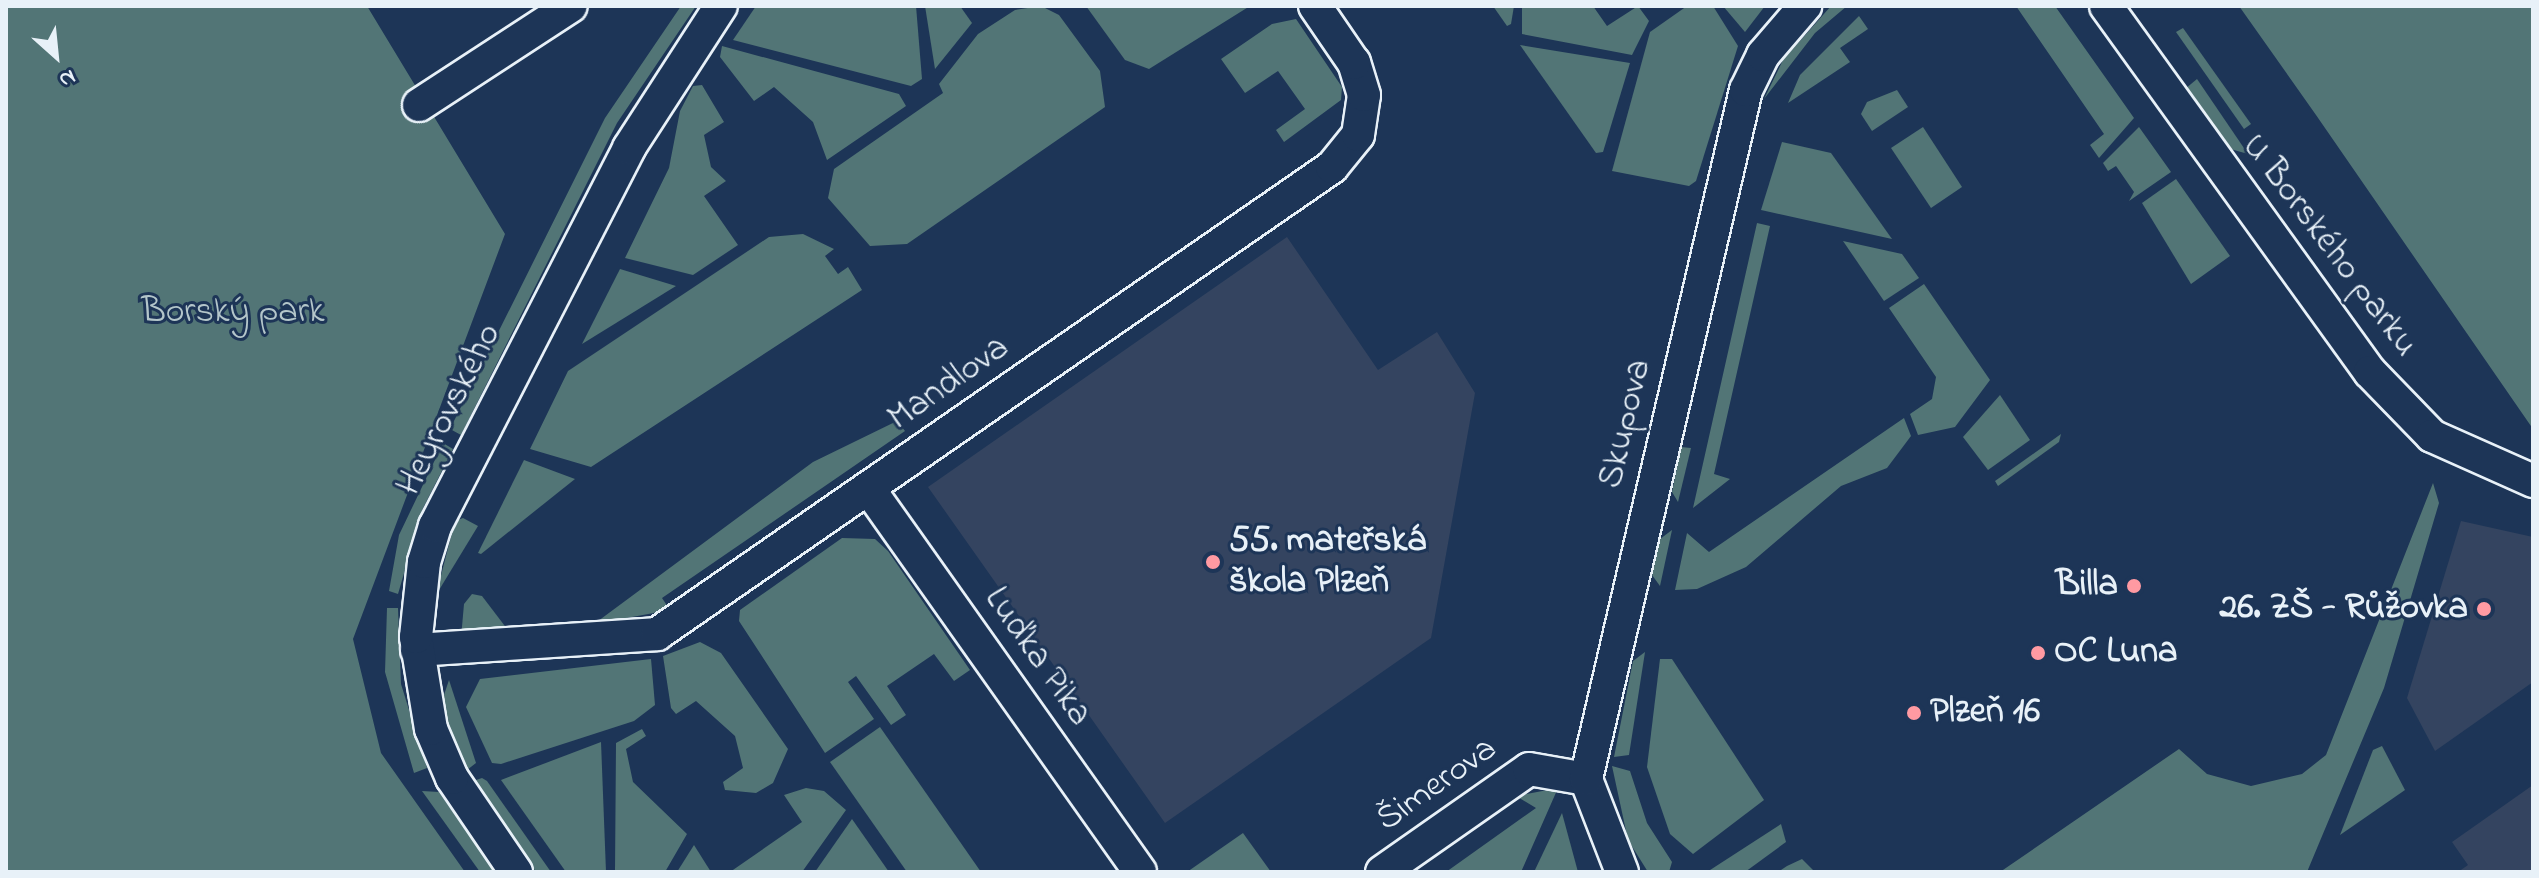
<!DOCTYPE html>
<meta charset="utf-8">
<style>
body{margin:0}
#map{position:relative;width:2539px;height:878px;overflow:hidden;background:#1d3557;font-family:"Indie Flower",sans-serif}
div>[style]{position:absolute}
.built>*{inset:0;background:#344460}
.green>*{inset:0;background:#527576}
.roads{filter:drop-shadow(2px 0 #e8f1f8) drop-shadow(-2px 0 #e8f1f8) drop-shadow(0 2px #e8f1f8) drop-shadow(0 -2px #e8f1f8)}
.street>*{height:32px;margin:-16px;padding:0 16px;transform-origin:16px;border-radius:16px;background:#1d3557}
.dots>*{width:22px;height:22px;translate:-50% -50%;box-sizing:border-box;border:4px solid #1d3557;border-radius:50%}
span{translate:-50% -50%;white-space:nowrap;text-align:center;line-height:1.15;-webkit-text-stroke:6px #1d3557;paint-order:stroke}
.street-label{font-size:36px;color:#e8f1f8}
.park-label{font-size:36px;color:#b4c6ca}
.poi-label{font-size:36px;color:#e8f1f8;font-weight:700}
.left{translate:0 -50%;text-align:left}
.right{translate:-100% -50%;text-align:right}
.frame{position:absolute;inset:0;border:8px solid #e8f1f8;pointer-events:none}
.north{position:absolute;left:16px;top:16px;width:80px;height:80px;-webkit-text-stroke:6px #1d3557;paint-order:stroke;rotate:153deg;font-size:22px;font-weight:700;line-height:32px;text-align:center;color:#e8f1f8}
.north::after{content:'';display:block;margin:auto;width:28px;height:36px;background:#e8f1f8;clip-path:polygon(50% 0,100% 100%,50% 72%,0 100%)}
</style>
<div id="map">
<div class="built">
<div style="clip-path:polygon(1287px 237px,1378px 370px,1437px 332px,1475px 393px,1431px 638px,1165px 823px,928px 487px)"></div>
<div style="clip-path:polygon(2461px 521px,2533px 537px,2533px 682px,2435px 751px,2407px 698px)"></div>
<div style="clip-path:polygon(2533px 785px,2533px 872px,2458px 872px,2468px 865px,2452px 842px)"></div>
</div>
<div class="green">
<div style="clip-path:polygon(6px 6px,367px 6px,505px 234px,353px 639px,381px 753px,465px 872px,6px 872px)"></div>
<div style="clip-path:polygon(681px 6px,696px 6px,617px 123px,461px 435px,450px 429px,605px 118px)"></div>
<div style="clip-path:polygon(756px 6px,916px 6px,922px 79px,911px 86px,733px 40px)"></div>
<div style="clip-path:polygon(925px 6px,960px 6px,972px 23px,935px 69px)"></div>
<div style="clip-path:polygon(1041px 6px,1059px 15px,1100px 71px,1105px 107px,907px 244px,870px 246px,828px 198px,834px 169px,943px 93px,939px 84px,978px 34px,1015px 10px)"></div>
<div style="clip-path:polygon(1086px 6px,1250px 6px,1149px 69px,1125px 60px)"></div>
<div style="clip-path:polygon(1493px 6px,1514px 6px,1511px 24px,1507px 26px)"></div>
<div style="clip-path:polygon(1522px 6px,1593px 6px,1607px 26px,1638px 6px,1649px 21px,1632px 55px,1522px 34px)"></div>
<div style="clip-path:polygon(1687px 6px,1713px 6px,1738px 46px,1696px 181px,1689px 186px,1612px 171px,1650px 32px)"></div>
<div style="clip-path:polygon(1723px 6px,1765px 6px,1745px 32px)"></div>
<div style="clip-path:polygon(1831px 6px,1847px 6px,1815px 33px,1764px 99px,1783px 60px)"></div>
<div style="clip-path:polygon(2016px 6px,2055px 6px,2134px 118px,2099px 158px,2090px 145px,2104px 134px)"></div>
<div style="clip-path:polygon(2239px 6px,2533px 6px,2533px 429px,2316px 115px)"></div>
<div style="clip-path:polygon(1859px 16px,1868px 29px,1840px 48px,1850px 62px,1788px 103px,1800px 75px)"></div>
<div style="clip-path:polygon(1296px 19px,1342px 87px,1341px 100px,1284px 142px,1276px 130px,1305px 109px,1278px 71px,1245px 93px,1221px 59px,1272px 24px)"></div>
<div style="clip-path:polygon(2183px 28px,2251px 124px,2244px 129px,2176px 32px)"></div>
<div style="clip-path:polygon(1520px 45px,1630px 63px,1603px 152px,1596px 153px)"></div>
<div style="clip-path:polygon(722px 46px,899px 94px,906px 106px,827px 160px,813px 122px,774px 87px,754px 101px,720px 57px)"></div>
<div style="clip-path:polygon(2197px 79px,2248px 154px,2227px 148px,2185px 89px)"></div>
<div style="clip-path:polygon(702px 85px,724px 122px,704px 135px,711px 167px,726px 181px,704px 196px,738px 245px,693px 275px,625px 258px,669px 168px,680px 111px,693px 86px)"></div>
<div style="clip-path:polygon(1897px 90px,1908px 107px,1872px 131px,1861px 114px,1867px 102px)"></div>
<div style="clip-path:polygon(1923px 127px,1962px 187px,1931px 208px,1891px 148px)"></div>
<div style="clip-path:polygon(2139px 127px,2171px 172px,2129px 201px,2134px 192px,2116px 166px,2108px 171px,2103px 163px)"></div>
<div style="clip-path:polygon(1782px 142px,1831px 153px,1892px 239px,1761px 210px)"></div>
<div style="clip-path:polygon(2176px 179px,2230px 256px,2191px 284px,2142px 203px)"></div>
<div style="clip-path:polygon(1757px 223px,1770px 226px,1714px 474px,1730px 479px,1693px 508px)"></div>
<div style="clip-path:polygon(803px 234px,834px 249px,825px 256px,838px 274px,848px 267px,862px 290px,591px 467px,530px 449px,568px 371px,769px 237px)"></div>
<div style="clip-path:polygon(1843px 241px,1902px 254px,1919px 278px,1884px 301px)"></div>
<div style="clip-path:polygon(620px 269px,676px 286px,582px 344px)"></div>
<div style="clip-path:polygon(1924px 284px,1990px 380px,1955px 427px,1918px 435px,1910px 414px,1932px 399px,1936px 377px,1889px 308px)"></div>
<div style="clip-path:polygon(2000px 395px,2030px 440px,1988px 470px,1963px 437px)"></div>
<div style="clip-path:polygon(1904px 418px,1911px 436px,1887px 468px,1841px 486px,1746px 567px,1697px 589px,1675px 590px,1687px 533px,1709px 552px)"></div>
<div style="clip-path:polygon(897px 421px,905px 431px,662px 598px,670px 610px,594px 624px,813px 462px)"></div>
<div style="clip-path:polygon(2061px 434px,2059px 442px,1998px 486px,1995px 481px)"></div>
<div style="clip-path:polygon(443px 443px,453px 449px,423px 508px,398px 594px,389px 591px,399px 535px)"></div>
<div style="clip-path:polygon(1681px 447px,1691px 448px,1678px 502px,1672px 492px)"></div>
<div style="clip-path:polygon(524px 460px,575px 479px,481px 554px,478px 553px)"></div>
<div style="clip-path:polygon(2433px 483px,2439px 503px,2384px 688px,2307px 872px,2000px 872px,2179px 749px,2207px 774px,2251px 786px,2302px 774px,2326px 755px)"></div>
<div style="clip-path:polygon(463px 518px,478px 526px,436px 595px,455px 521px)"></div>
<div style="clip-path:polygon(1672px 530px,1660px 586px,1652px 575px,1660px 539px)"></div>
<div style="clip-path:polygon(842px 538px,875px 539px,888px 551px,970px 670px,954px 681px,934px 654px,887px 686px,906px 715px,891px 725px,856px 676px,848px 682px,874px 719px,825px 753px,739px 621px,740px 610px)"></div>
<div style="clip-path:polygon(472px 594px,482px 596px,511px 634px,461px 638px,464px 604px)"></div>
<div style="clip-path:polygon(387px 608px,398px 608px,401px 684px,427px 768px,414px 773px,385px 672px)"></div>
<div style="clip-path:polygon(700px 642px,721px 653px,788px 749px,773px 783px,756px 793px,725px 790px,723px 782px,743px 768px,735px 736px,696px 701px,676px 714px,671px 708px,663px 656px)"></div>
<div style="clip-path:polygon(1645px 652px,1629px 755px,1614px 757px,1633px 661px)"></div>
<div style="clip-path:polygon(651px 659px,655px 705px,634px 721px,501px 764px,492px 763px,466px 707px,480px 679px)"></div>
<div style="clip-path:polygon(1660px 659px,1672px 659px,1764px 800px,1693px 854px,1670px 834px,1647px 767px)"></div>
<div style="clip-path:polygon(449px 680px,476px 763px,467px 770px,440px 707px)"></div>
<div style="clip-path:polygon(880px 727px,981px 872px,907px 872px,830px 762px)"></div>
<div style="clip-path:polygon(642px 729px,646px 736px,626px 749px,633px 782px,687px 834px,665px 872px,615px 872px,616px 743px)"></div>
<div style="clip-path:polygon(601px 742px,606px 872px,566px 872px,501px 780px)"></div>
<div style="clip-path:polygon(2382px 746px,2405px 790px,2340px 835px,2373px 750px)"></div>
<div style="clip-path:polygon(1612px 766px,1630px 771px,1647px 823px,1672px 862px,1669px 872px,1648px 872px,1628px 840px)"></div>
<div style="clip-path:polygon(482px 778px,487px 781px,551px 872px,536px 872px,473px 781px)"></div>
<div style="clip-path:polygon(806px 788px,824px 791px,846px 810px,802px 872px,730px 872px,802px 822px,784px 795px)"></div>
<div style="clip-path:polygon(1558px 788px,1521px 872px,1446px 872px,1536px 808px,1516px 796px)"></div>
<div style="clip-path:polygon(422px 791px,439px 792px,495px 872px,480px 872px)"></div>
<div style="clip-path:polygon(1562px 813px,1578px 872px,1534px 872px)"></div>
<div style="clip-path:polygon(852px 819px,889px 872px,815px 872px)"></div>
<div style="clip-path:polygon(1781px 824px,1786px 842px,1745px 872px,1707px 872px)"></div>
<div style="clip-path:polygon(1243px 833px,1271px 872px,1187px 872px)"></div>
<div style="clip-path:polygon(694px 845px,711px 872px,677px 872px)"></div>
<div style="clip-path:polygon(1802px 859px,1815px 872px,1778px 872px,1787px 866px)"></div>
</div>
<div class="roads">
<div class="street">
<div style="left:2106px;top:6px;width:451px;rotate:54.2deg"></div>
<div style="left:2370px;top:372px;width:89px;rotate:45.9deg"></div>
<div style="left:2432px;top:436px;width:111px;rotate:24deg"></div>
<div style="left:419px;top:105px;width:181px;rotate:-33.1deg"></div>
<div style="left:869px;top:489px;width:469px;rotate:54.7deg"></div>
<div style="left:417px;top:650px;width:241px;rotate:-3.8deg"></div>
<div style="left:657px;top:634px;width:821px;rotate:-34.68deg"></div>
<div style="left:1332px;top:167px;width:41px;rotate:-50.9deg"></div>
<div style="left:1358px;top:135px;width:40px;rotate:-81.5deg"></div>
<div style="left:1364px;top:95px;width:34px;rotate:-107deg"></div>
<div style="left:1354px;top:63px;width:69px;rotate:-124.4deg"></div>
<div style="left:516px;top:872px;width:114px;rotate:-124.2deg"></div>
<div style="left:452px;top:778px;width:53px;rotate:-113.2deg"></div>
<div style="left:431px;top:729px;width:93px;rotate:-99.3deg"></div>
<div style="left:416px;top:637px;width:75px;rotate:-83.9deg"></div>
<div style="left:424px;top:562px;width:38px;rotate:-73deg"></div>
<div style="left:435px;top:526px;width:425px;rotate:-62.8deg"></div>
<div style="left:629px;top:148px;width:169px;rotate:-57.1deg"></div>
<div style="left:1382px;top:872px;width:179px;rotate:-35deg"></div>
<div style="left:1529px;top:769px;width:58px;rotate:10deg"></div>
<div style="left:1622px;top:872px;width:100px;rotate:-111.2deg"></div>
<div style="left:1586px;top:779px;width:707px;rotate:-76.93deg"></div>
<div style="left:1746px;top:90px;width:39px;rotate:-64deg"></div>
<div style="left:1763px;top:55px;width:65px;rotate:-49.4deg"></div>
</div>
</div>
<div class="dots">
<div style="left:1213px;top:562px;background:#ff9aa2"></div>
<div style="left:2134px;top:586px;background:#ff9aa2"></div>
<div style="left:2484px;top:609px;background:#ff9aa2"></div>
<div style="left:2038px;top:653px;background:#ff9aa2"></div>
<div style="left:1914px;top:713px;background:#ff9aa2"></div>
</div>
<div class="street-label">
<span style="left:2329px;top:246px;rotate:53deg">U Borského parku</span>
<span style="left:949px;top:384px;rotate:-35deg">Mandlova</span>
<span style="left:450px;top:410px;rotate:-63deg">Heyrovského</span>
<span style="left:1626px;top:424px;rotate:-77deg">Skupova</span>
<span style="left:1037px;top:657px;rotate:55deg">Luďka Pika</span>
<span style="left:1437px;top:785px;rotate:-35deg">Šimerova</span>
</div>
<div class="park-label">
<span style="left:233px;top:313px">Borský park</span>
</div>
<div class="poi-label">
<span class="left" style="left:1229px;top:562px">55. mateřská<br>škola Plzeň</span>
<span class="right" style="left:2118px;top:586px">Billa</span>
<span class="right" style="left:2468px;top:609px">26. ZŠ - Růžovka</span>
<span class="left" style="left:2054px;top:653px">OC Luna</span>
<span class="left" style="left:1930px;top:713px">Plzeň 16</span>
</div>
<div class="frame"></div>
<div class="north">N</div>
</div>
